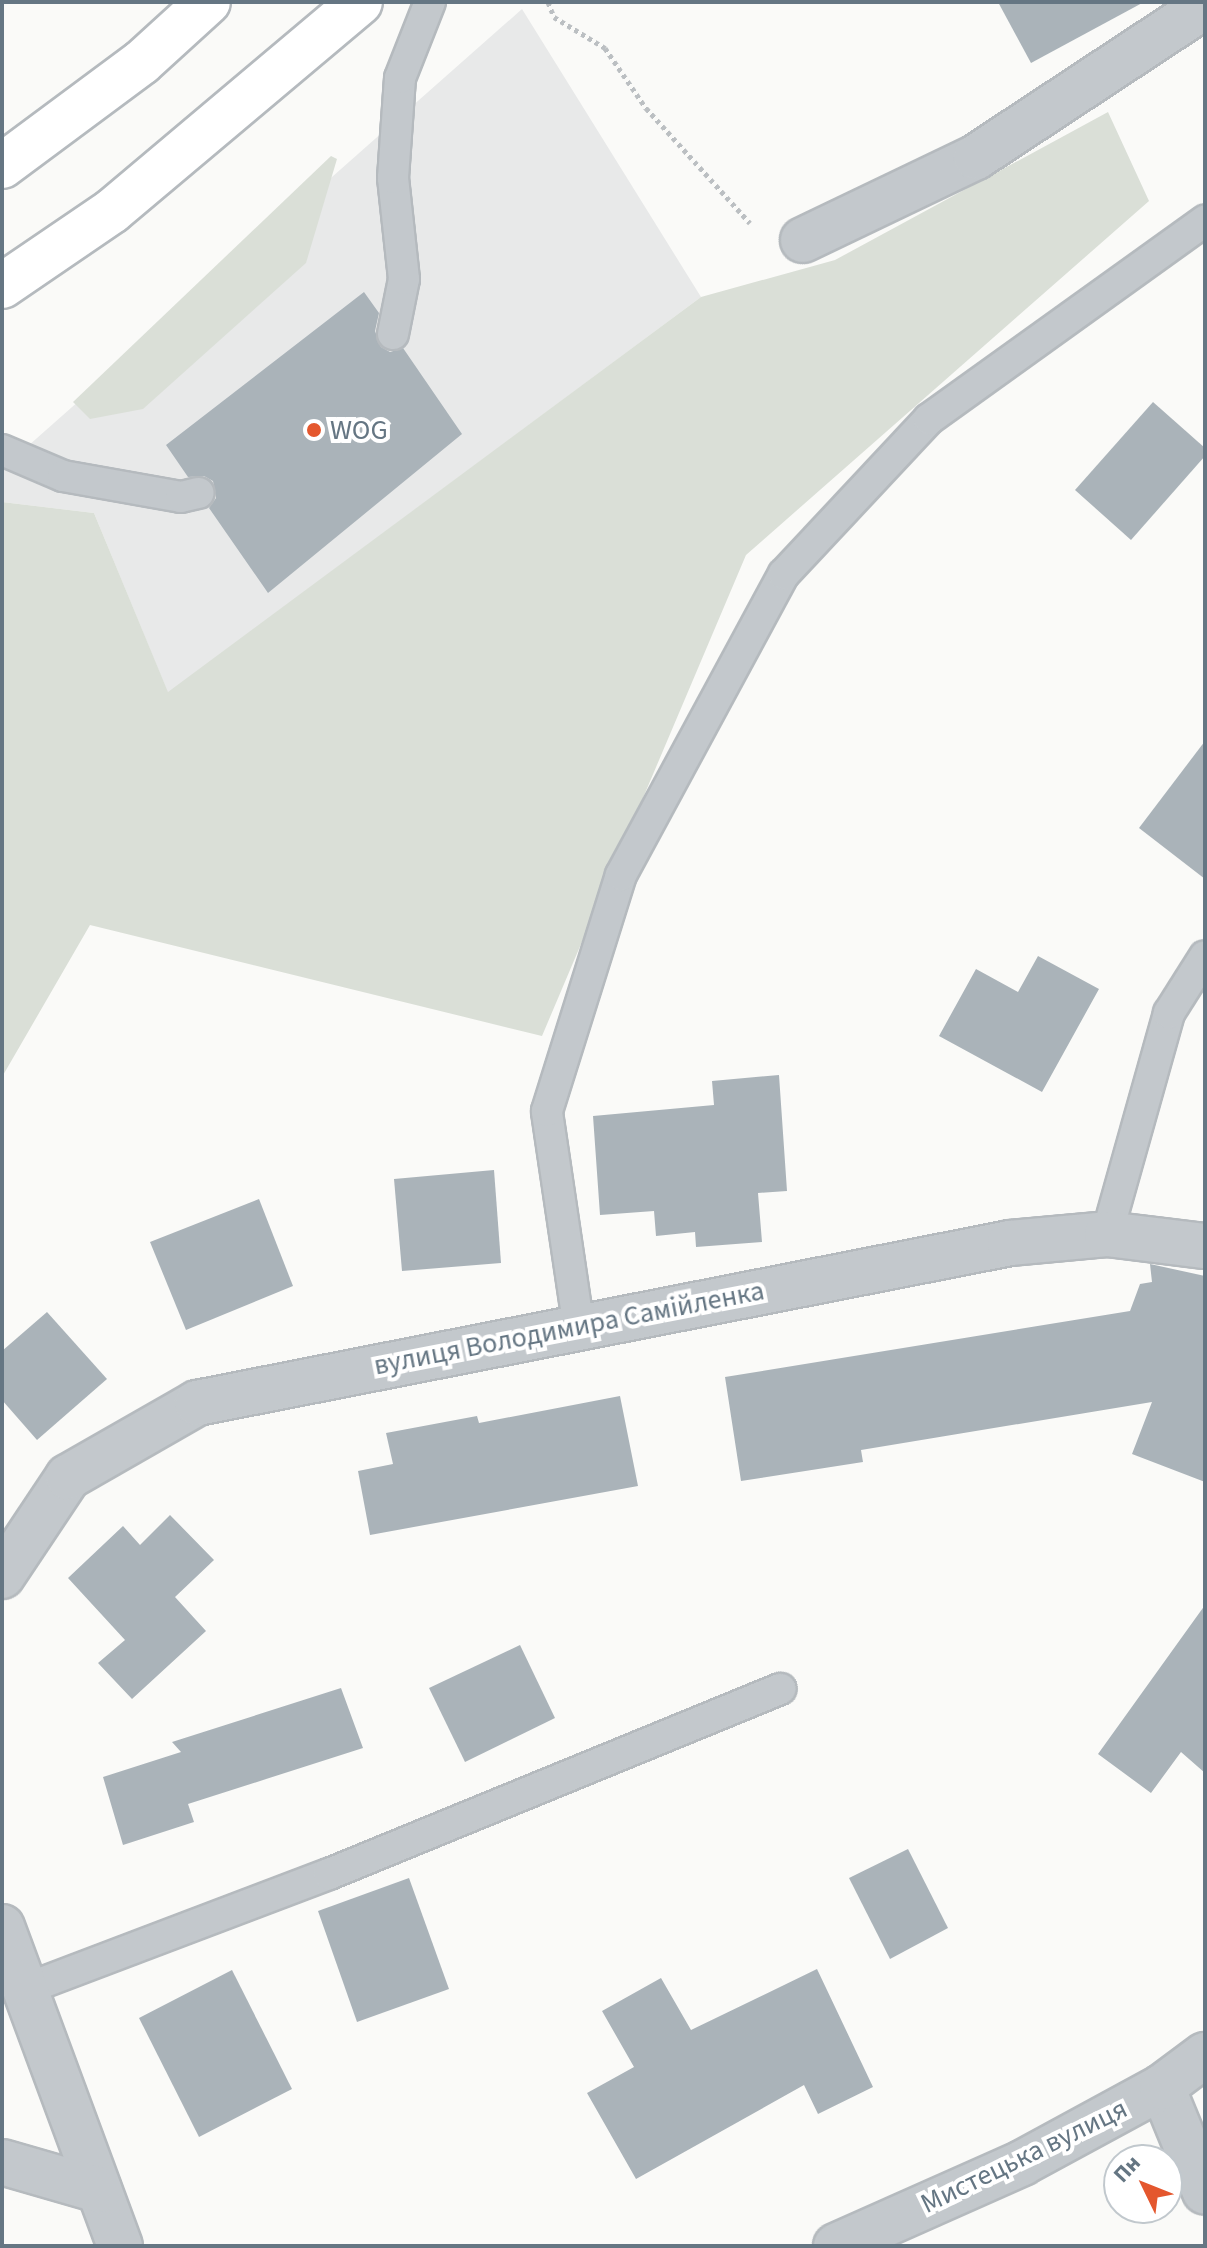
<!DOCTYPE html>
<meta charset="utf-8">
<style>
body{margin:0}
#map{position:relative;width:1207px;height:2248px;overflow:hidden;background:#fafaf8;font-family:"Source Sans 3",sans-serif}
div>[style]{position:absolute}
.built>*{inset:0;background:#e8e9e9}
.green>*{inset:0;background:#dadfd7}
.building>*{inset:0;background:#aab3b9}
.path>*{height:5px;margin-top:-2.5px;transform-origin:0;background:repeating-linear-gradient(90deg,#bbbfc2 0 4px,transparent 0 8px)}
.roads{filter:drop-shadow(2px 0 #b5babe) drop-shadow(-2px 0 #b5babe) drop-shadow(0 2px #b5babe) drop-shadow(0 -2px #b5babe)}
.lane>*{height:30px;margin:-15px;padding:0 15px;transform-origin:15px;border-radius:15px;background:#c3c8cc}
.street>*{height:44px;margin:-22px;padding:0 22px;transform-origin:22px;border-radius:22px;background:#c3c8cc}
.primary>*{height:44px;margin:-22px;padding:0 22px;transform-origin:22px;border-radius:22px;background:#fff}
.dots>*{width:22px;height:22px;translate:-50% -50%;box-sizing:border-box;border:4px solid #fff;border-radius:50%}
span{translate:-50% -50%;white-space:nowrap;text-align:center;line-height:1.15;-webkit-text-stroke:8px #fff;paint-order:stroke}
.poi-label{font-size:28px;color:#657683}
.left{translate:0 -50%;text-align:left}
.street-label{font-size:28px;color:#657683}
.frame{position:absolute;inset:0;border:4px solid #657683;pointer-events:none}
.north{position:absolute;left:1103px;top:2144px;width:80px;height:80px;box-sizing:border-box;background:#fff;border:2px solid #c1c8cd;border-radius:50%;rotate:313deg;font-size:22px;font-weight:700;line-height:32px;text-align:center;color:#657683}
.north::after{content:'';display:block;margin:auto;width:28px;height:36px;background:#e4572e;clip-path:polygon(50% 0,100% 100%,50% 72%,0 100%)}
</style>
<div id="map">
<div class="built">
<div style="clip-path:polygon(522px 9px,701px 297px,168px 693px,94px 513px,2px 502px,2px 469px)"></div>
</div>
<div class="green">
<div style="clip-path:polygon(1108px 112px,1149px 201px,746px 555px,542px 1036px,90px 925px,2px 1077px,2px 502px,94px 513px,168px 692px,701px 297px,835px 260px)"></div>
<div style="clip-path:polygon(331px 156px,337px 159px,306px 263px,143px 409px,90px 419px,73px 402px)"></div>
</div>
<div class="building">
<div style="clip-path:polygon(998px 2px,1144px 2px,1031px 63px)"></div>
<div style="clip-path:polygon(364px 292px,379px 313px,375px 331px,381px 347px,390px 352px,403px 348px,462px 434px,268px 593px,209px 508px,216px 498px,213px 481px,204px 476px,188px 477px,166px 445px)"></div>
<div style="clip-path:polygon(1153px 402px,1205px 448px,1205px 456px,1131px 540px,1075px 490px)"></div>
<div style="clip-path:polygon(1205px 741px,1205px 879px,1139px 828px)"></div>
<div style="clip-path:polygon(1038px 956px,1099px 989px,1042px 1092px,939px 1036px,976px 969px,1018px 992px)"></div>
<div style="clip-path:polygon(779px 1075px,787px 1191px,758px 1193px,762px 1242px,696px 1247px,695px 1232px,656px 1236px,654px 1211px,600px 1215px,593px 1116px,714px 1105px,712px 1081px)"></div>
<div style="clip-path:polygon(494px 1170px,501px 1263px,402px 1271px,394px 1179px)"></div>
<div style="clip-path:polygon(259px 1199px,293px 1286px,186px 1330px,150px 1242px)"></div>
<div style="clip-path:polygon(1150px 1264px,1205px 1276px,1205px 1482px,1132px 1454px,1152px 1402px,861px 1450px,863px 1462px,741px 1481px,725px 1377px,1130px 1311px,1140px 1284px,1152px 1282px)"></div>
<div style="clip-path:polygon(47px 1312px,107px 1379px,37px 1440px,2px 1400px,2px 1351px)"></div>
<div style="clip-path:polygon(620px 1396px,638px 1486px,370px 1535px,358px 1471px,393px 1464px,386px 1433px,477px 1416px,479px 1423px)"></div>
<div style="clip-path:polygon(170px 1515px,214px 1560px,175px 1597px,206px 1631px,132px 1699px,98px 1663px,125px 1640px,68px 1578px,123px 1526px,140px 1545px)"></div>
<div style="clip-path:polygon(1205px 1605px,1205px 1773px,1181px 1752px,1151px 1793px,1098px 1754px)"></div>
<div style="clip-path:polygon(520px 1645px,555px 1718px,465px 1762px,429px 1688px)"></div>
<div style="clip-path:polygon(341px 1688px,363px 1748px,188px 1804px,194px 1822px,123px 1845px,103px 1777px,181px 1752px,172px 1742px)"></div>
<div style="clip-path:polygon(908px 1849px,948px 1928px,890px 1959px,849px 1878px)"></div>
<div style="clip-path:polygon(409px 1878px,449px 1989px,357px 2022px,318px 1911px)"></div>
<div style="clip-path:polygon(817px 1969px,873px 2087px,818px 2114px,804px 2085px,636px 2179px,587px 2093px,634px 2067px,602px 2011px,661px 1978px,691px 2030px)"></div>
<div style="clip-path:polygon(232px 1970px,292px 2089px,199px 2137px,139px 2018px)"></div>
</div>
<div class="path">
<div style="left:548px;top:2px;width:16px;rotate:68deg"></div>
<div style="left:554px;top:17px;width:60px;rotate:31.3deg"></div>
<div style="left:605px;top:48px;width:73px;rotate:55.7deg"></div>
<div style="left:646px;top:108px;width:155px;rotate:47.9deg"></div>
</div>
<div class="roads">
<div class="lane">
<div style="left:393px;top:334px;width:56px;rotate:-78.7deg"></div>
<div style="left:404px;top:279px;width:102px;rotate:-96.2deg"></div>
<div style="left:393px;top:178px;width:100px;rotate:-86deg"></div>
<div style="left:400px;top:78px;width:82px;rotate:-68.5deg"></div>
<div style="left:2px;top:450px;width:66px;rotate:23.1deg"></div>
<div style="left:63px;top:476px;width:120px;rotate:10.1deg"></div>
<div style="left:181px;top:497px;width:18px;rotate:-13deg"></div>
<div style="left:1107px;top:1234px;width:230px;rotate:-74.3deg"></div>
<div style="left:1169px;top:1013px;width:67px;rotate:-57.7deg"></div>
<div style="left:579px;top:1329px;width:220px;rotate:-98.4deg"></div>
<div style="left:547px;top:1111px;width:247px;rotate:-72.6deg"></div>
<div style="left:621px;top:875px;width:342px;rotate:-61.6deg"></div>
<div style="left:784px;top:574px;width:212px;rotate:-46.9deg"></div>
<div style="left:929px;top:419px;width:340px;rotate:-35.7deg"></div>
<div style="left:26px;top:1989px;width:324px;rotate:-20.8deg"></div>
<div style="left:329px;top:1874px;width:488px;rotate:-22.3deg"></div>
</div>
<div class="street">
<div style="left:803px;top:240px;width:192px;rotate:-25.6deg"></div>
<div style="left:976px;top:157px;width:274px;rotate:-33.4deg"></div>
<div style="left:2px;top:1576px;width:119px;rotate:-56.3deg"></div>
<div style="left:68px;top:1477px;width:149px;rotate:-29.8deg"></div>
<div style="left:197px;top:1403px;width:829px;rotate:-11.13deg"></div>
<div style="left:1010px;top:1243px;width:97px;rotate:-5.3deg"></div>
<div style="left:1107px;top:1234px;width:99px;rotate:7deg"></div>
<div style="left:2px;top:1927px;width:340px;rotate:69.7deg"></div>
<div style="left:1162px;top:2087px;width:113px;rotate:67.7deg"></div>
<div style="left:2px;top:2162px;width:101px;rotate:16.1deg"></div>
<div style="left:836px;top:2246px;width:204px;rotate:-24deg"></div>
<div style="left:1022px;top:2163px;width:159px;rotate:-28.5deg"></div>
<div style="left:1162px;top:2087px;width:54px;rotate:-36.7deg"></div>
</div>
<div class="primary">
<div style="left:2px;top:166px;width:174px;rotate:-36.6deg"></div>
<div style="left:142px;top:62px;width:89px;rotate:-42.3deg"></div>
<div style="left:2px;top:286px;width:133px;rotate:-34.3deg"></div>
<div style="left:112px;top:211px;width:324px;rotate:-40.1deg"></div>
</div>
</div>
<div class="dots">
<div style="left:314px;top:430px;background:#e4572e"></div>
</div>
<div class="poi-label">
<span class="left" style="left:330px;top:430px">WOG</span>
</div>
<div class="street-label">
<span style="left:569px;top:1328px;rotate:-11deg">вулиця Володимира Самійленка</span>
<span style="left:1024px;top:2156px;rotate:-26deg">Мистецька вулиця</span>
</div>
<div class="frame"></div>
<div class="north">Пн</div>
</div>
